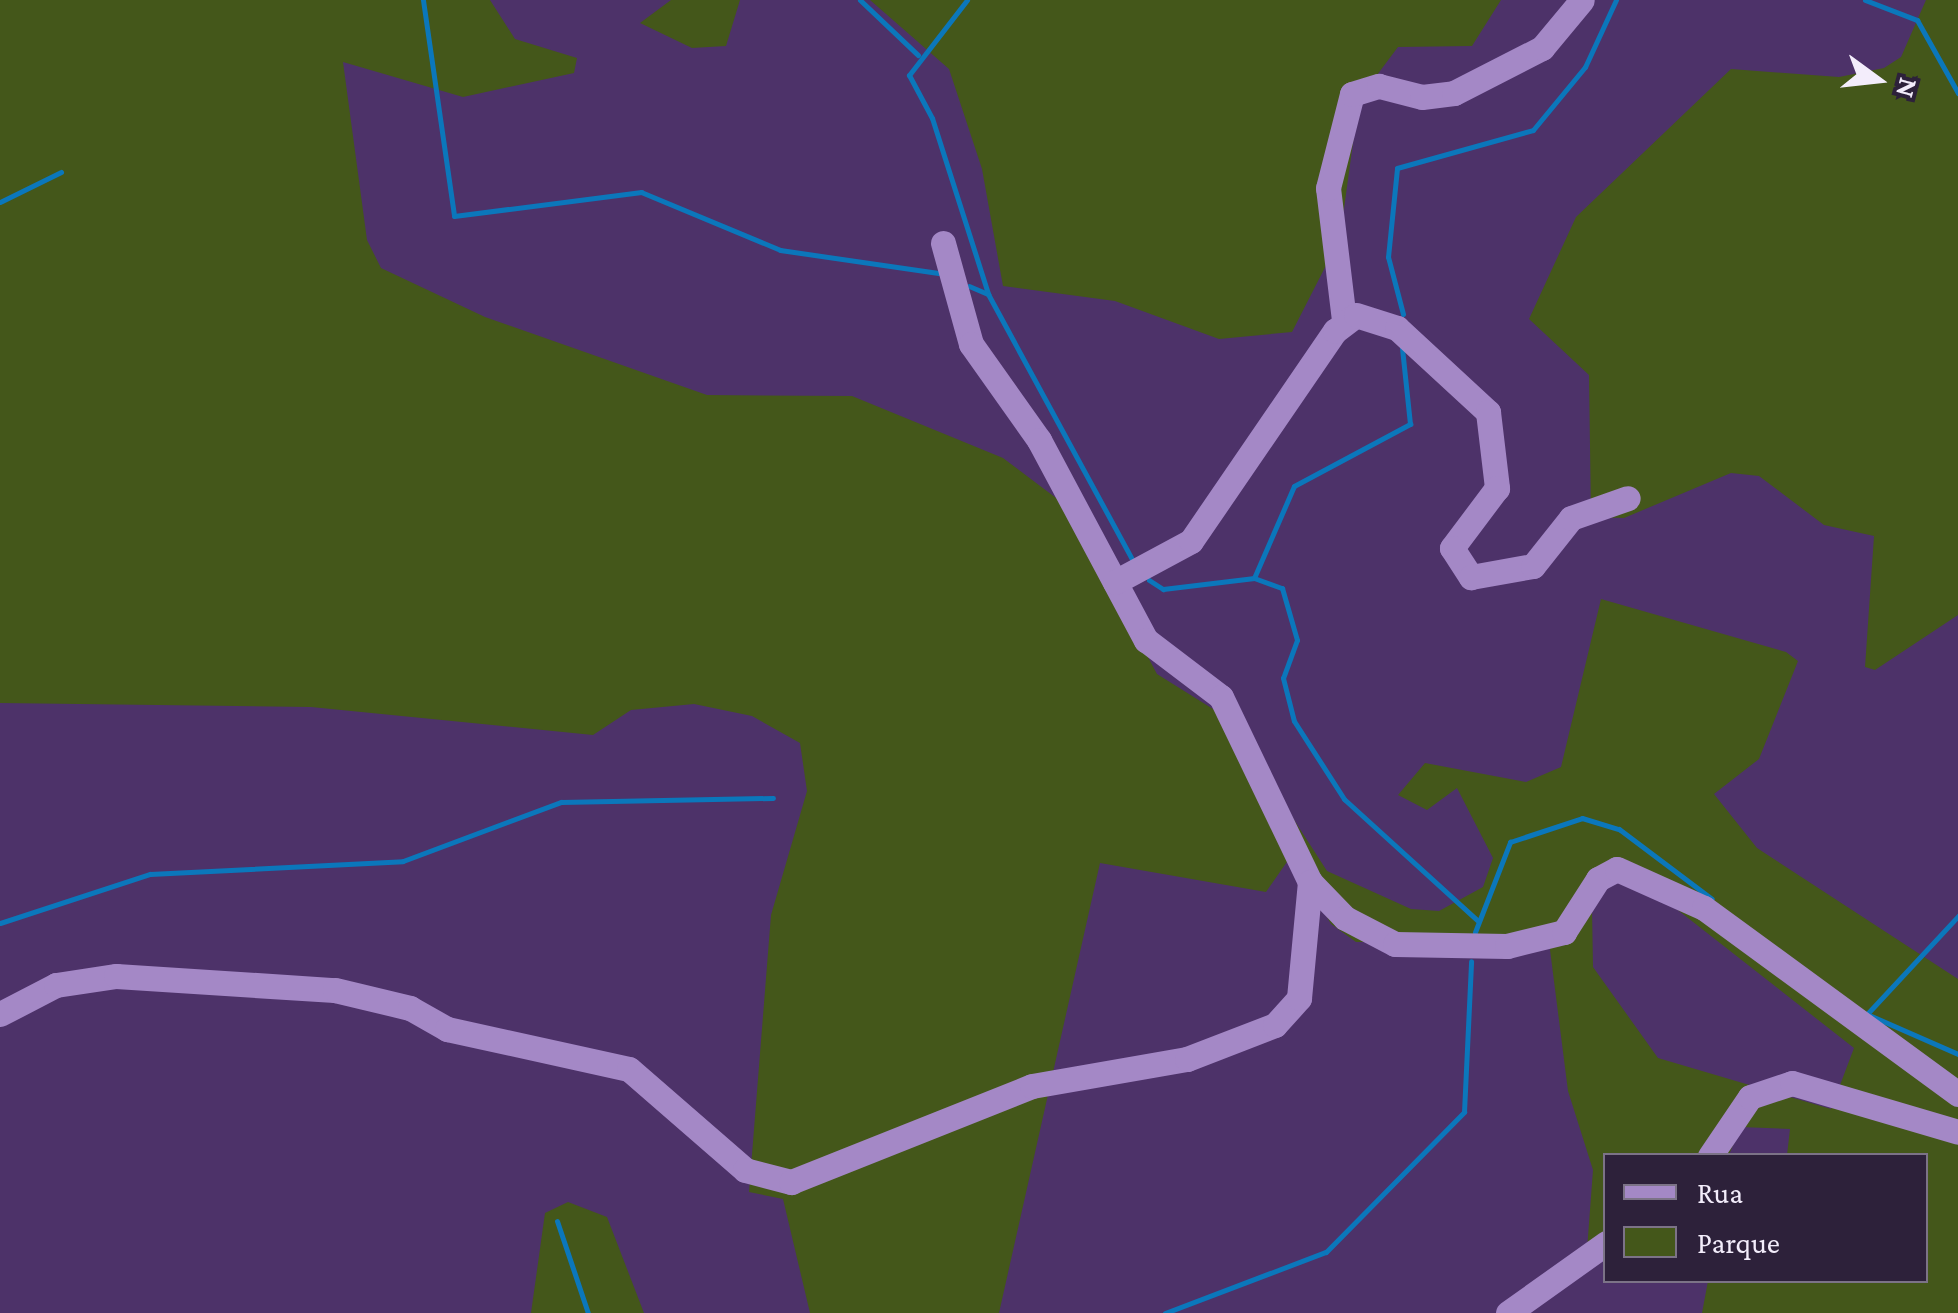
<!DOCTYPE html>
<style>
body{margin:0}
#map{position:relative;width:1958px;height:1313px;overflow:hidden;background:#4d3269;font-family:"Crimson Pro",serif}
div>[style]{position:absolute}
.green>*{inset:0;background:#44571a}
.stream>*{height:5px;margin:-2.5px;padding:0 2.5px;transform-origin:2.5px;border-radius:2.5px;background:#0b77bb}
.minor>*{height:25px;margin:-12.5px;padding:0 12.5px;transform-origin:12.5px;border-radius:12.5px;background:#a488c6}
span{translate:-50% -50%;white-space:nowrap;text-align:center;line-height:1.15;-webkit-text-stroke:8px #2d213a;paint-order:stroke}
.legend{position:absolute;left:1603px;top:1153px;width:325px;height:130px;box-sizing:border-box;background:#2d213a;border:2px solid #7c7387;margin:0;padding:12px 18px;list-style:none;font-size:30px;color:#f3edfb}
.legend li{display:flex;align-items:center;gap:20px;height:50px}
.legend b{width:50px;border:2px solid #7c7387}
.north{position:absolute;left:1828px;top:30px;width:100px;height:100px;-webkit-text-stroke:8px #2d213a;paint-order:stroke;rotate:105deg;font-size:28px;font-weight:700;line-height:40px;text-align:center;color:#f3edfb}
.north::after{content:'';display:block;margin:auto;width:35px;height:45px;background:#f3edfb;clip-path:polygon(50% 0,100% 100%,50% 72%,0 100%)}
</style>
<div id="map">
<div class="green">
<div style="clip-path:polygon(evenodd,0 0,490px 0,515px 39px,577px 58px,574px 73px,463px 97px,343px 62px,367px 240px,381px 268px,485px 317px,707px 395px,852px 396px,1003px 458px,1068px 507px,1157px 674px,1229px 719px,1327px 871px,1411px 909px,1439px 911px,1483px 887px,1493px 858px,1457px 788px,1427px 810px,1398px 795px,1425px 763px,1526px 782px,1561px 767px,1601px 599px,1786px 652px,1798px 661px,1759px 759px,1714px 794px,1757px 848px,1958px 979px,1958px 1313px,1702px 1313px,1708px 1281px,1926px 1280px,1926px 1156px,1787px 1155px,1790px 1129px,1740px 1127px,1729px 1155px,1606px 1156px,1605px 1250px,1586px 1263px,1593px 1170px,1568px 1091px,1549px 942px,1356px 942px,1331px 924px,1291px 856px,1266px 892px,1100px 863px,999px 1313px,810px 1313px,783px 1199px,749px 1192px,771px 915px,807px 791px,800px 743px,752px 716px,694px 704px,631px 710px,593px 735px,311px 707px,0 703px,0 0,1615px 872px,1633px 875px,1854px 1048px,1831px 1109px,1658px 1058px,1593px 967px,1592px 908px,1615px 872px)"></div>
<div style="clip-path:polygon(671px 0,740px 0,726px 46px,692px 48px,640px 23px)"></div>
<div style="clip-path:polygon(870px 0,1501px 0,1472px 46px,1398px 47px,1359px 99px,1340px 238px,1292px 332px,1219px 339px,1115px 301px,1003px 286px,982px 169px,949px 69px)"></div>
<div style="clip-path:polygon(1926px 0,1958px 0,1958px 615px,1875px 670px,1865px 667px,1874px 536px,1824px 525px,1759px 476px,1731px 473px,1624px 518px,1591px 517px,1589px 375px,1529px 319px,1576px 217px,1731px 69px,1839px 77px,1884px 68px,1901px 57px)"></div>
<div style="clip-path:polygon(568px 1202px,607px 1217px,644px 1313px,531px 1313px,545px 1213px)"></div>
</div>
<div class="stream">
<div style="left:423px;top:0;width:218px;rotate:81.8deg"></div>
<div style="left:454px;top:216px;width:189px;rotate:-7.3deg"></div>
<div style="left:641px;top:192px;width:151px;rotate:22.6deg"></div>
<div style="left:780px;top:250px;width:160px;rotate:8.3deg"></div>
<div style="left:860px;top:0;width:80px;rotate:43.5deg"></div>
<div style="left:967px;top:0;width:95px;rotate:127.7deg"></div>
<div style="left:909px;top:75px;width:49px;rotate:61.9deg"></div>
<div style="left:932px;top:118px;width:185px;rotate:72.3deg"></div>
<div style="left:988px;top:294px;width:302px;rotate:61.5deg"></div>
<div style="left:1865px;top:0;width:56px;rotate:21deg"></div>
<div style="left:1917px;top:20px;width:84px;rotate:60.7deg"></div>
<div style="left:0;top:202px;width:68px;rotate:-26.2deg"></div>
<div style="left:969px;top:286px;width:21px;rotate:23deg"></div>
<div style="left:1403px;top:314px;width:59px;rotate:-104.7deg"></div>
<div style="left:1388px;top:257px;width:89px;rotate:-84.2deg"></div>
<div style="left:1397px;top:168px;width:141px;rotate:-15.6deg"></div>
<div style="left:1533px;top:130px;width:82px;rotate:-50.5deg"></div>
<div style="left:1585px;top:67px;width:74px;rotate:-65.2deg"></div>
<div style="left:1254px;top:578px;width:100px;rotate:-66.5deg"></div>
<div style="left:1294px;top:486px;width:132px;rotate:-28.1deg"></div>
<div style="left:1410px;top:424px;width:76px;rotate:-96deg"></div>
<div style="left:1149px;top:580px;width:17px;rotate:33deg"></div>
<div style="left:1163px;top:589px;width:92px;rotate:-6.9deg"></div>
<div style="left:1254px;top:578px;width:30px;rotate:20deg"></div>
<div style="left:1282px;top:588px;width:54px;rotate:73.9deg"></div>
<div style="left:1297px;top:640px;width:40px;rotate:110.2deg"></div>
<div style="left:1283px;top:678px;width:44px;rotate:75.7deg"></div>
<div style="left:1294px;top:721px;width:93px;rotate:57.3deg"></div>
<div style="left:1344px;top:799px;width:180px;rotate:42.3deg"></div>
<div style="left:0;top:923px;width:158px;rotate:-18.1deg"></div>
<div style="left:150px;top:874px;width:253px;rotate:-2.9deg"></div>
<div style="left:403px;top:861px;width:169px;rotate:-20.5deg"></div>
<div style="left:561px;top:802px;width:212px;rotate:-1.1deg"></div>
<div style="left:1475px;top:932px;width:97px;rotate:-68.7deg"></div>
<div style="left:1510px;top:842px;width:76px;rotate:-18.4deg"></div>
<div style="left:1582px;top:818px;width:39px;rotate:17deg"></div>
<div style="left:1619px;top:829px;width:116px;rotate:37deg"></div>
<div style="left:1867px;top:1014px;width:134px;rotate:-47.1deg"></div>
<div style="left:1869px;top:1015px;width:97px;rotate:23.7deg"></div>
<div style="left:557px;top:1221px;width:97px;rotate:71.4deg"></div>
<div style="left:1165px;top:1313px;width:172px;rotate:-20.8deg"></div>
<div style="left:1326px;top:1252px;width:197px;rotate:-45.4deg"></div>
<div style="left:1464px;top:1112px;width:151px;rotate:-87.3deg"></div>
</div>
<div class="minor">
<div style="left:943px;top:243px;width:105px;rotate:74.5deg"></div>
<div style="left:971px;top:344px;width:118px;rotate:54.7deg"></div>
<div style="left:1039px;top:440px;width:227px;rotate:61.9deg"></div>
<div style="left:1146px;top:640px;width:94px;rotate:37.2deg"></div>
<div style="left:1221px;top:697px;width:205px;rotate:64.3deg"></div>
<div style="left:1344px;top:320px;width:133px;rotate:-96.9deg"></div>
<div style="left:1328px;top:188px;width:97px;rotate:-75.7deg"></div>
<div style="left:1352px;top:94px;width:28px;rotate:-17deg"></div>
<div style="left:1379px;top:86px;width:44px;rotate:14.3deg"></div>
<div style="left:1422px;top:97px;width:32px;rotate:-7deg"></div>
<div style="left:1454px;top:93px;width:99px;rotate:-27.1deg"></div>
<div style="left:1542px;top:48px;width:62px;rotate:-50.2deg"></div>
<div style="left:1115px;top:582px;width:86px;rotate:-28.3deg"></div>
<div style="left:1191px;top:541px;width:255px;rotate:-55.6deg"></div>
<div style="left:1335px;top:331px;width:26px;rotate:-37deg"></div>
<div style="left:1356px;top:315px;width:43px;rotate:17.6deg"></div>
<div style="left:1397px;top:328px;width:124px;rotate:42.7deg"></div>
<div style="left:1488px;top:412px;width:77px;rotate:83.2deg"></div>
<div style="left:1497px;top:488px;width:75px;rotate:126.9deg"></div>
<div style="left:1452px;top:548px;width:35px;rotate:57deg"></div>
<div style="left:1471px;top:577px;width:63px;rotate:-10.1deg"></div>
<div style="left:1533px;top:566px;width:61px;rotate:-51.6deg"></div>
<div style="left:1571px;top:518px;width:60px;rotate:-19.3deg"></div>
<div style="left:0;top:1014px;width:63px;rotate:-27.4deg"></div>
<div style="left:56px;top:985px;width:61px;rotate:-8.5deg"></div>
<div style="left:116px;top:976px;width:219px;rotate:3.7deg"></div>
<div style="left:335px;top:990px;width:77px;rotate:13.5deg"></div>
<div style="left:410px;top:1008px;width:43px;rotate:29.6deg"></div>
<div style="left:447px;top:1029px;width:186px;rotate:12.4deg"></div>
<div style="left:629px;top:1069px;width:154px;rotate:41deg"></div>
<div style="left:745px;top:1170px;width:48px;rotate:14.6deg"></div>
<div style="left:791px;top:1182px;width:259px;rotate:-21.7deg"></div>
<div style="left:1032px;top:1086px;width:157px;rotate:-9.9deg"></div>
<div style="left:1187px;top:1059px;width:94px;rotate:-21.1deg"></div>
<div style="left:1275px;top:1025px;width:36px;rotate:-48deg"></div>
<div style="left:1299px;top:998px;width:117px;rotate:-84.6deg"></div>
<div style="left:1310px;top:882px;width:50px;rotate:45.8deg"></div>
<div style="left:1345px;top:918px;width:56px;rotate:27.5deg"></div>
<div style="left:1395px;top:944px;width:112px;rotate:1deg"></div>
<div style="left:1507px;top:946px;width:59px;rotate:-13.8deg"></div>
<div style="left:1564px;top:932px;width:63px;rotate:-57.3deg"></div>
<div style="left:1598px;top:879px;width:21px;rotate:-28deg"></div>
<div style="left:1617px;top:869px;width:95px;rotate:24.1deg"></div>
<div style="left:1704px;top:908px;width:315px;rotate:36.2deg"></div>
<div style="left:1710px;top:1156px;width:71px;rotate:-55.9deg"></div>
<div style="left:1750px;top:1097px;width:44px;rotate:-18.4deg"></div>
<div style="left:1792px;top:1083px;width:173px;rotate:16.4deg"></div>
<div style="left:1508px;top:1313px;width:120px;rotate:-35.5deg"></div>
</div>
<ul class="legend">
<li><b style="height:12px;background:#a488c6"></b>Rua</li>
<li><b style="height:28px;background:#44571a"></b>Parque</li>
</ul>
<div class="north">N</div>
</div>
